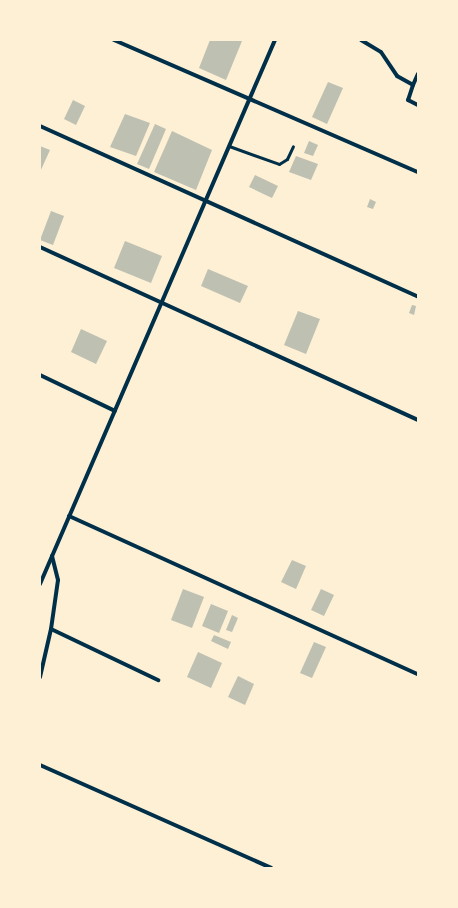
<!DOCTYPE html>
<style>
body{margin:0}
#map{position:relative;width:458px;height:908px;overflow:hidden;background:#fdf0d5;font-family:Montserrat,sans-serif}
div>[style]{position:absolute}
.building>*{inset:0;background:#bec0b2}
.service>*{height:3px;margin:-1.5px;padding:0 1.5px;transform-origin:1.5px;border-radius:1.5px;background:#003049}
.minor>*{height:4px;margin:-2px;padding:0 2px;transform-origin:2px;border-radius:2px;background:#003049}
span{translate:-50% -50%;white-space:nowrap;text-align:center;line-height:1.15;-webkit-text-stroke:4px #fdf0d5;paint-order:stroke}
.frame{position:absolute;inset:0;border:41px solid #fdf0d5;pointer-events:none}
</style>
<div id="map">
<div class="building">
<div style="clip-path:polygon(210px 40px,242px 41px,226px 80px,199px 68px)"></div>
<div style="clip-path:polygon(328px 82px,343px 88px,327px 124px,312px 117px)"></div>
<div style="clip-path:polygon(73px 100px,85px 106px,76px 125px,64px 119px)"></div>
<div style="clip-path:polygon(125px 114px,150px 123px,136px 156px,110px 147px)"></div>
<div style="clip-path:polygon(155px 124px,166px 129px,149px 169px,137px 164px)"></div>
<div style="clip-path:polygon(172px 131px,212px 150px,196px 190px,154px 172px)"></div>
<div style="clip-path:polygon(309px 141px,318px 145px,313px 156px,304px 153px)"></div>
<div style="clip-path:polygon(40px 146px,50px 150px,40px 172px)"></div>
<div style="clip-path:polygon(296px 156px,318px 164px,311px 180px,289px 172px)"></div>
<div style="clip-path:polygon(255px 175px,278px 186px,272px 198px,249px 187px)"></div>
<div style="clip-path:polygon(370px 199px,376px 202px,373px 209px,367px 207px)"></div>
<div style="clip-path:polygon(51px 211px,64px 216px,53px 245px,40px 240px)"></div>
<div style="clip-path:polygon(125px 241px,162px 256px,151px 283px,114px 268px)"></div>
<div style="clip-path:polygon(208px 269px,248px 286px,240px 303px,201px 286px)"></div>
<div style="clip-path:polygon(412px 305px,416px 306px,414px 315px,409px 313px)"></div>
<div style="clip-path:polygon(298px 311px,320px 319px,306px 354px,284px 345px)"></div>
<div style="clip-path:polygon(81px 329px,107px 341px,96px 364px,71px 352px)"></div>
<div style="clip-path:polygon(292px 560px,306px 566px,296px 589px,281px 582px)"></div>
<div style="clip-path:polygon(183px 589px,204px 597px,192px 628px,171px 620px)"></div>
<div style="clip-path:polygon(321px 589px,334px 595px,324px 616px,311px 610px)"></div>
<div style="clip-path:polygon(211px 604px,228px 611px,219px 633px,202px 626px)"></div>
<div style="clip-path:polygon(232px 615px,238px 618px,232px 632px,226px 630px)"></div>
<div style="clip-path:polygon(214px 635px,231px 642px,228px 649px,211px 641px)"></div>
<div style="clip-path:polygon(314px 642px,326px 647px,312px 678px,300px 673px)"></div>
<div style="clip-path:polygon(198px 652px,222px 663px,211px 688px,187px 677px)"></div>
<div style="clip-path:polygon(238px 676px,254px 684px,245px 705px,228px 697px)"></div>
</div>
<div class="service">
<div style="left:229px;top:146px;width:53px;rotate:19.8deg"></div>
<div style="left:279px;top:164px;width:9px;rotate:-32deg"></div>
<div style="left:287px;top:159px;width:14px;rotate:-65deg"></div>
</div>
<div class="minor">
<div style="left:114px;top:40px;width:331px;rotate:23.5deg"></div>
<div style="left:361px;top:40px;width:23px;rotate:31deg"></div>
<div style="left:381px;top:52px;width:29px;rotate:56deg"></div>
<div style="left:397px;top:76px;width:18px;rotate:29deg"></div>
<div style="left:413px;top:85px;width:12px;rotate:-66deg"></div>
<div style="left:413px;top:85px;width:16px;rotate:108deg"></div>
<div style="left:408px;top:100px;width:11px;rotate:27deg"></div>
<div style="left:40px;top:126px;width:415px;rotate:24.3deg"></div>
<div style="left:40px;top:247px;width:416px;rotate:24.6deg"></div>
<div style="left:40px;top:375px;width:83px;rotate:25.6deg"></div>
<div style="left:69px;top:516px;width:383px;rotate:24.4deg"></div>
<div style="left:52px;top:556px;width:25px;rotate:76deg"></div>
<div style="left:58px;top:580px;width:49px;rotate:98.1deg"></div>
<div style="left:51px;top:629px;width:119px;rotate:25.5deg"></div>
<div style="left:40px;top:584px;width:593px;rotate:-66.64deg"></div>
<div style="left:40px;top:677px;width:49px;rotate:-77.1deg"></div>
<div style="left:40px;top:765px;width:253px;rotate:24deg"></div>
</div>
<div class="frame"></div>
</div>
